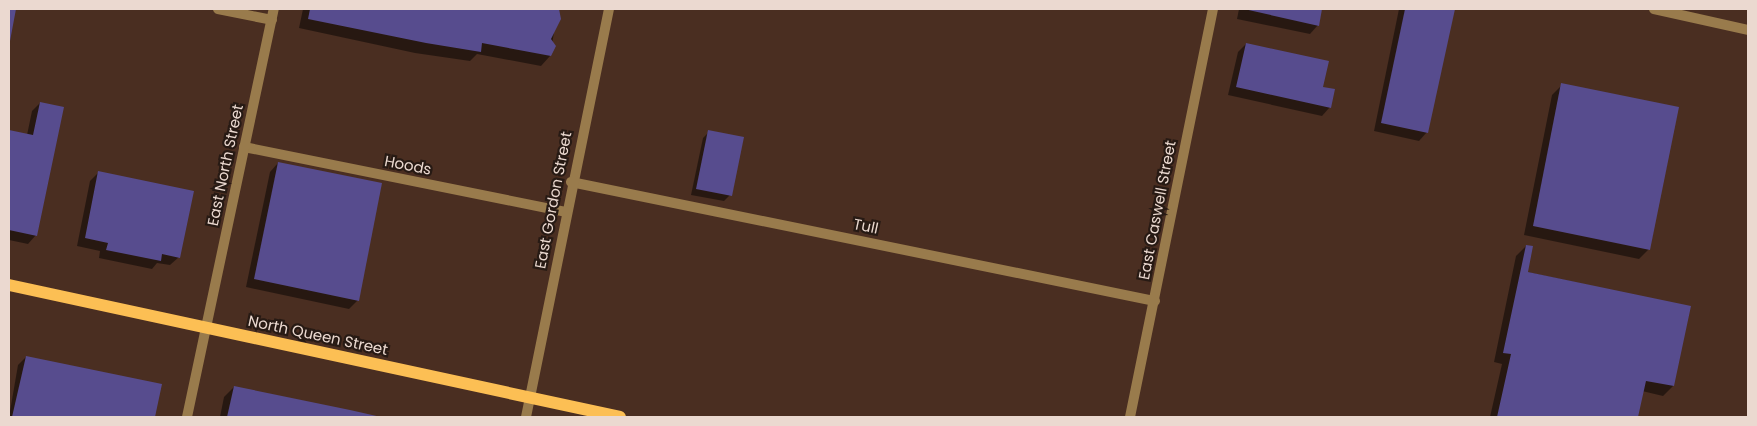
<!DOCTYPE html>
<style>
body{margin:0}
#map{position:relative;width:1757px;height:426px;overflow:hidden;background:#4a2e21;font-family:Poppins,sans-serif}
div>[style]{position:absolute}
.shadow>*{inset:0;background:#0007}
.building>*{inset:0;background:#574c8e}
.service>*{height:10px;margin:-5px;padding:0 5px;transform-origin:5px;border-radius:5px;background:#997b4c}
.minor>*{height:10px;margin:-5px;padding:0 5px;transform-origin:5px;border-radius:5px;background:#997b4c}
.primary>*{height:12px;margin:-6px;padding:0 6px;transform-origin:6px;border-radius:6px;background:#fcbf54}
span{translate:-50% -50%;white-space:nowrap;text-align:center;line-height:1.15;-webkit-text-stroke:4.5px #271a14;paint-order:stroke}
.street-label{font-size:15px;color:#ebd9d0}
.frame{position:absolute;inset:0;border:10px solid #ebd9d0;pointer-events:none}
</style>
<div id="map">
<div class="shadow">
<div style="clip-path:polygon(303px 9px,558px 9px,550px 56px,541px 66px,477px 54px,470px 61px,415px 53px,299px 28px)"></div>
<div style="clip-path:polygon(1239px 9px,1321px 9px,1318px 25px,1310px 34px,1237px 19px)"></div>
<div style="clip-path:polygon(1399px 9px,1453px 9px,1427px 132px,1419px 141px,1374px 131px)"></div>
<div style="clip-path:polygon(1246px 44px,1321px 88px,1330px 107px,1322px 116px,1228px 95px,1238px 52px)"></div>
<div style="clip-path:polygon(1562px 85px,1649px 249px,1639px 259px,1524px 235px,1552px 95px)"></div>
<div style="clip-path:polygon(40px 103px,36px 235px,28px 244px,9px 240px,9px 131px,27px 135px,32px 111px)"></div>
<div style="clip-path:polygon(709px 132px,730px 195px,724px 201px,691px 195px,703px 138px)"></div>
<div style="clip-path:polygon(278px 163px,358px 300px,349px 309px,246px 287px,270px 172px)"></div>
<div style="clip-path:polygon(98px 173px,179px 257px,170px 265px,157px 263px,152px 269px,99px 258px,100px 251px,77px 246px,90px 181px)"></div>
<div style="clip-path:polygon(1526px 246px,1527px 272px,1689px 307px,1673px 386px,1663px 396px,1642px 391px,1637px 417px,1490px 417px,1502px 364px,1494px 362px,1516px 256px)"></div>
<div style="clip-path:polygon(26px 357px,160px 385px,154px 417px,9px 417px,18px 365px)"></div>
<div style="clip-path:polygon(234px 387px,377px 417px,220px 417px,224px 397px)"></div>
</div>
<div class="building">
<div style="clip-path:polygon(9px 9px,16px 9px,10px 41px,9px 41px)"></div>
<div style="clip-path:polygon(310px 9px,559px 9px,561px 19px,551px 39px,556px 46px,551px 56px,482px 43px,481px 52px,426px 43px,308px 19px)"></div>
<div style="clip-path:polygon(1244px 9px,1322px 9px,1319px 26px)"></div>
<div style="clip-path:polygon(1405px 9px,1455px 9px,1428px 133px,1381px 123px)"></div>
<div style="clip-path:polygon(1246px 43px,1329px 61px,1323px 87px,1335px 89px,1331px 108px,1236px 87px)"></div>
<div style="clip-path:polygon(1561px 83px,1679px 107px,1650px 250px,1533px 226px)"></div>
<div style="clip-path:polygon(40px 102px,64px 107px,37px 236px,9px 230px,9px 130px,33px 135px)"></div>
<div style="clip-path:polygon(708px 130px,744px 137px,732px 196px,696px 189px)"></div>
<div style="clip-path:polygon(278px 162px,382px 183px,359px 301px,254px 279px)"></div>
<div style="clip-path:polygon(98px 171px,194px 191px,180px 258px,162px 254px,161px 261px,106px 250px,108px 243px,85px 238px)"></div>
<div style="clip-path:polygon(1526px 245px,1533px 246px,1528px 272px,1691px 306px,1674px 386px,1646px 381px,1638px 417px,1497px 417px,1511px 354px,1503px 353px)"></div>
<div style="clip-path:polygon(26px 356px,162px 384px,155px 417px,12px 417px)"></div>
<div style="clip-path:polygon(234px 386px,350px 410px,381px 417px,227px 417px)"></div>
</div>
<div class="service">
<div style="left:218px;top:9px;width:55px;rotate:11.5deg"></div>
<div style="left:244px;top:147px;width:328px;rotate:11.4deg"></div>
<div style="left:571px;top:182px;width:596px;rotate:11.52deg"></div>
</div>
<div class="minor">
<div style="left:1654px;top:9px;width:96px;rotate:12.6deg"></div>
<div style="left:187px;top:417px;width:417px;rotate:-78deg"></div>
<div style="left:526px;top:417px;width:416px;rotate:-78.5deg"></div>
<div style="left:1130px;top:417px;width:416px;rotate:-78.5deg"></div>
</div>
<div class="primary">
<div style="left:9px;top:285px;width:625px;rotate:12.19deg"></div>
</div>
<div class="street-label">
<span style="left:225px;top:165px;rotate:-78deg">East North Street</span>
<span style="left:408px;top:165px;rotate:11deg">Hoods</span>
<span style="left:553px;top:200px;rotate:-79deg">East Gordon Street</span>
<span style="left:1157px;top:210px;rotate:-79deg">East Caswell Street</span>
<span style="left:866px;top:226px;rotate:12deg">Tull</span>
<span style="left:318px;top:335px;rotate:12deg">North Queen Street</span>
</div>
<div class="frame"></div>
</div>
